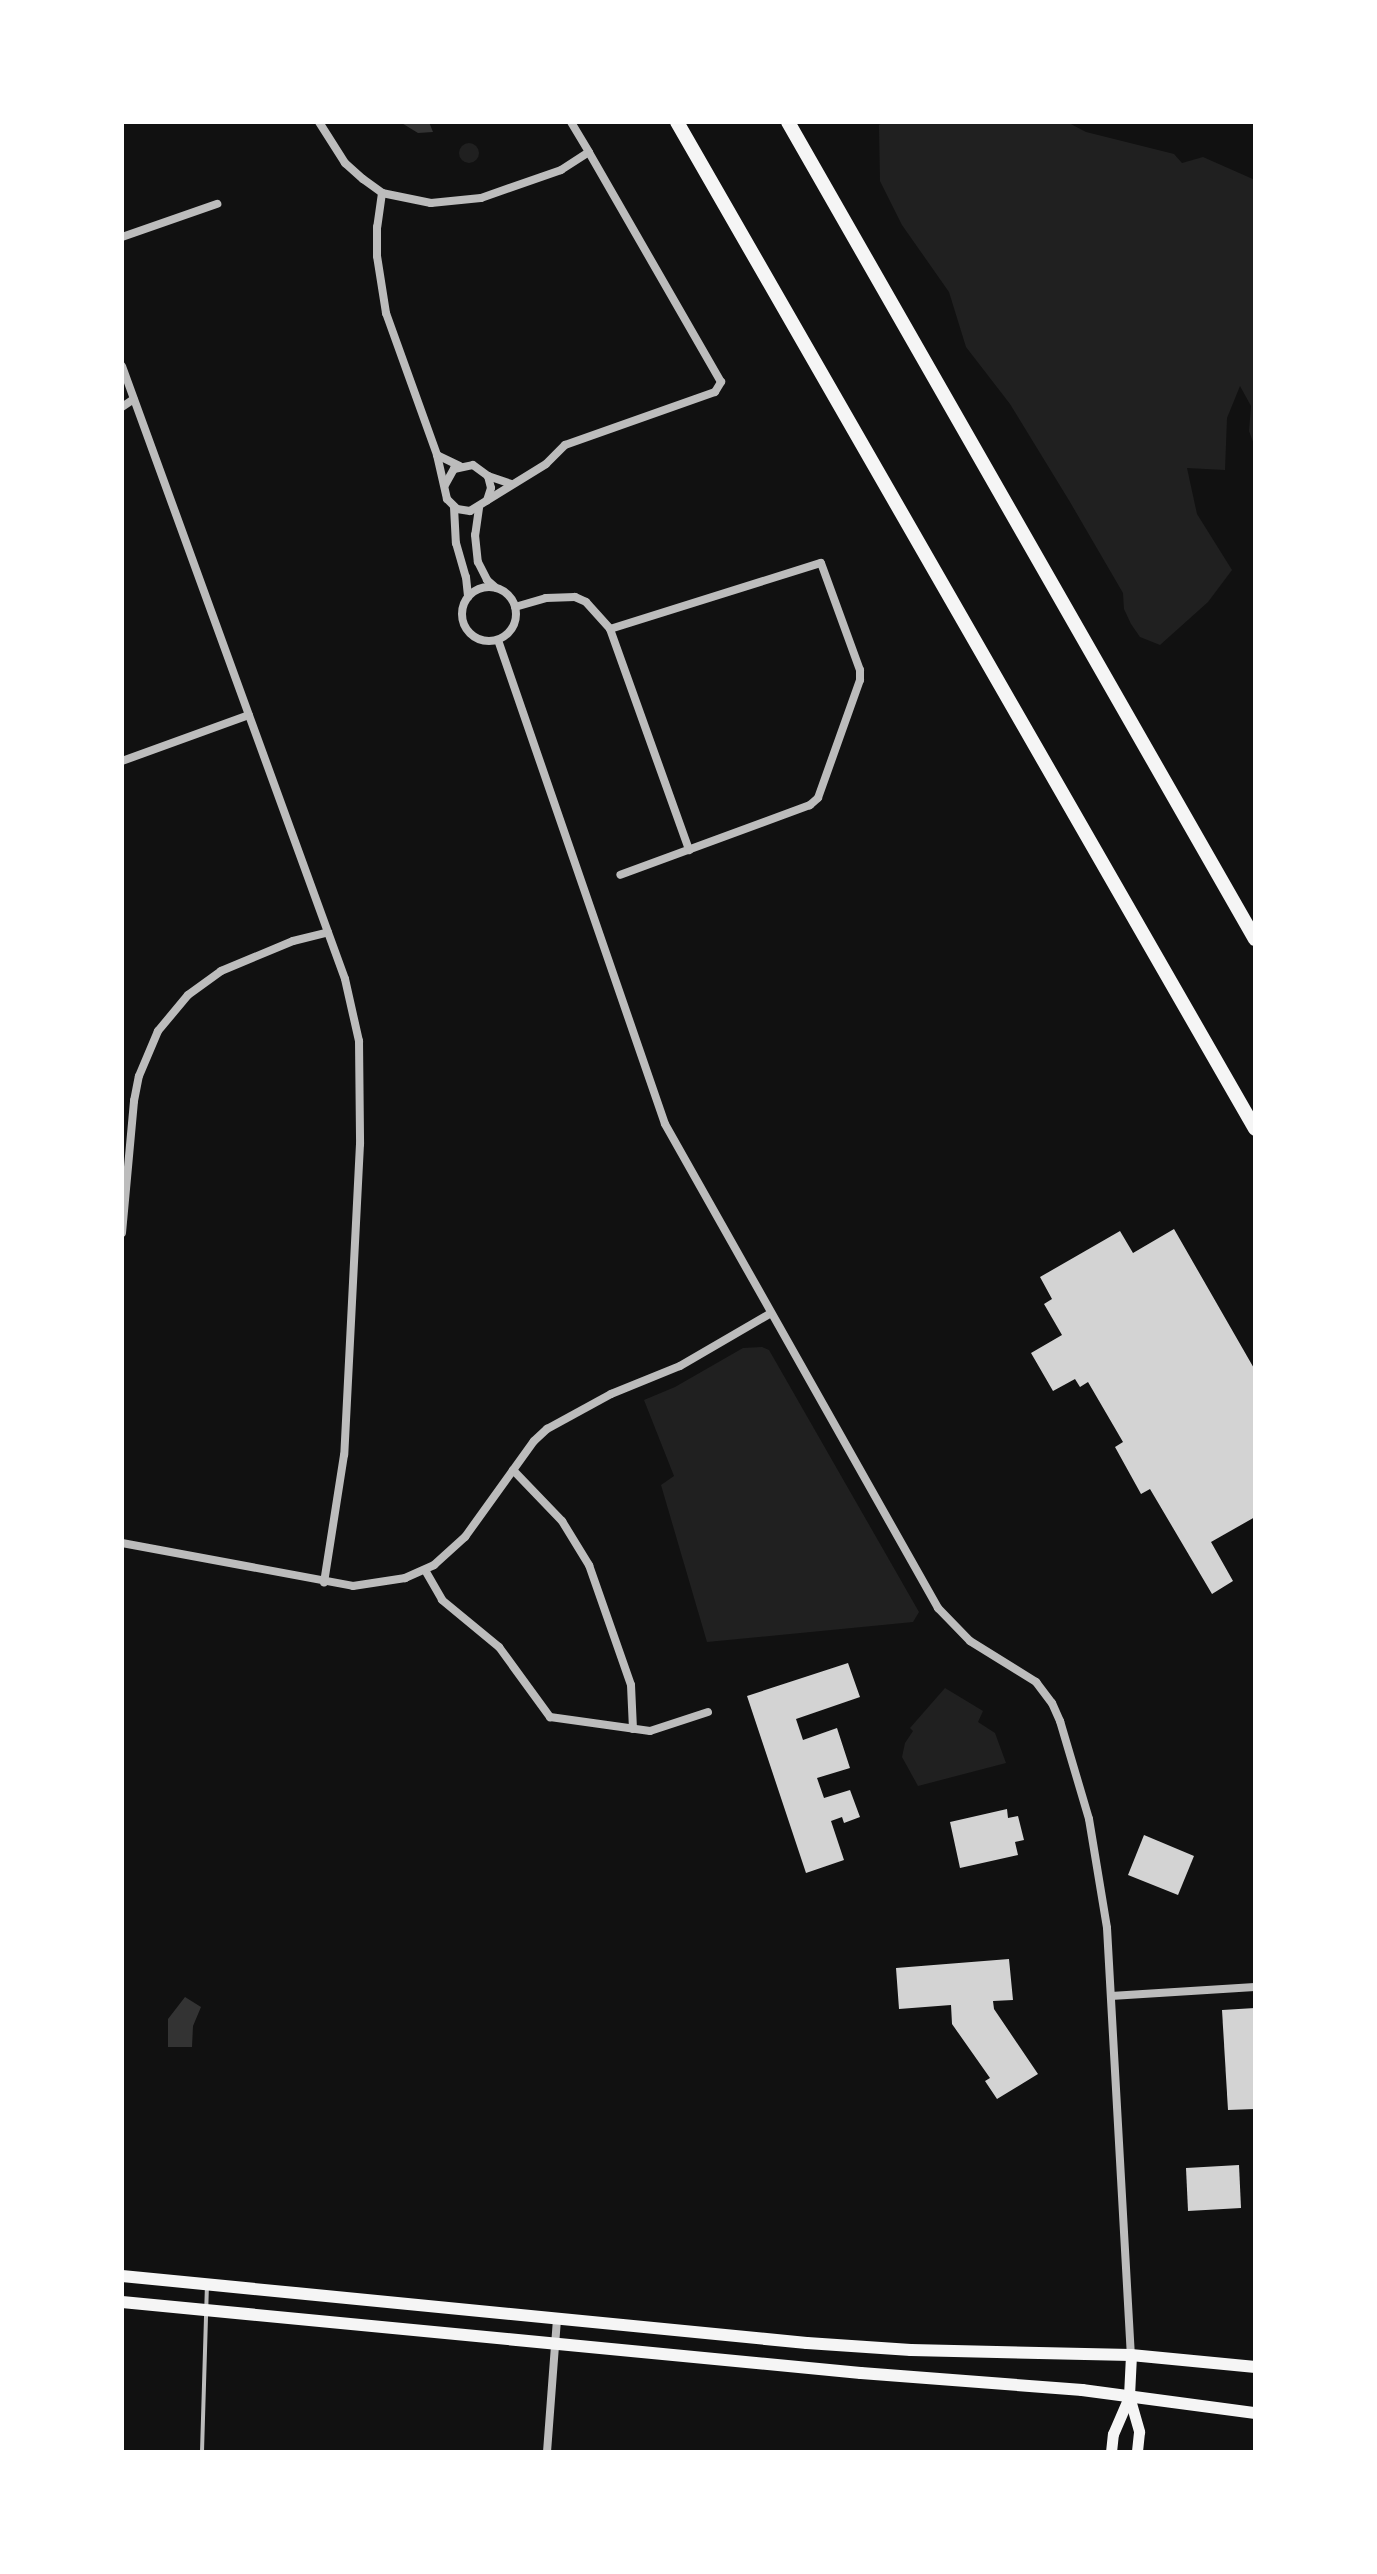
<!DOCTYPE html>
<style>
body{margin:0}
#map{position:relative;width:1377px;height:2574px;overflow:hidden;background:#111;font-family:"Titillium Web",sans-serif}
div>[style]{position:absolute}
.green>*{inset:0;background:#202020}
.round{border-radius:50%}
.water>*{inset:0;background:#333}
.building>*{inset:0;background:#d3d3d3}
.service>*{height:4px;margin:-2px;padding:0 2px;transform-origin:2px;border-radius:2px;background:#bcbcbc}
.minor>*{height:8px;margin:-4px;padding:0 4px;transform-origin:4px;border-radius:4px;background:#bcbcbc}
.minor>.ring{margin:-4px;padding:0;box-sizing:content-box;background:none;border:8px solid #bcbcbc;border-radius:50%}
.secondary>*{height:11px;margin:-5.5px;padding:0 5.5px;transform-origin:5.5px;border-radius:5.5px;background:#f5f5f5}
.primary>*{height:12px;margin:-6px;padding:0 6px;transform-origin:6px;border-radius:6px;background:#f5f5f5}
.motorway>*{height:14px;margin:-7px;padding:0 7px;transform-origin:7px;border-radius:7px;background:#f5f5f5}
span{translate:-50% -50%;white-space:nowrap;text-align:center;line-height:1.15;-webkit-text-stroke:6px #fff;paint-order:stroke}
.frame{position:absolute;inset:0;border:124px solid #fff;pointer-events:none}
</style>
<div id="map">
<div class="green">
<div style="clip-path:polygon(883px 122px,1067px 122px,1086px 132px,1174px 154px,1182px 163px,1203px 157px,1255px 180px,1255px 447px,1249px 431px,1251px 406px,1240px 386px,1227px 418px,1225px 470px,1187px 468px,1197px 514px,1232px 570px,1208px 602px,1160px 645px,1140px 637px,1131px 624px,1124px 609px,1123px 593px,1070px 502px,1010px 404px,966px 347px,949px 292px,902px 225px,880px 181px,879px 125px)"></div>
<div class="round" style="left:459px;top:143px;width:20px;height:20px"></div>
<div style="clip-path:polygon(762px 1347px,769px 1350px,919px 1612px,913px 1622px,707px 1642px,661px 1485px,674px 1476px,644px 1400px,675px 1387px,743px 1348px)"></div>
<div style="clip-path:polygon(945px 1688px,983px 1711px,978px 1722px,995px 1733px,1006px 1763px,918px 1786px,902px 1757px,905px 1743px,913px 1731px,910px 1728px)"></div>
</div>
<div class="water">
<div style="clip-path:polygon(400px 122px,429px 122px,433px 132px,418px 133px)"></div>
<div style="clip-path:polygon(185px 1997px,201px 2007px,193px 2026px,192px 2047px,168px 2047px,168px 2019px)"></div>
</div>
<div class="building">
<div style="clip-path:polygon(1174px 1229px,1255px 1370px,1255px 1517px,1211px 1542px,1233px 1581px,1212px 1594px,1150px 1489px,1141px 1494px,1115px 1447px,1123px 1442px,1088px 1382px,1080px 1387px,1075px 1379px,1053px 1391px,1031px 1353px,1062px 1335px,1044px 1304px,1052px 1299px,1040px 1277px,1120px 1231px,1133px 1253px)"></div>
<div style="clip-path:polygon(848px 1663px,860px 1697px,796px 1719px,803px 1740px,837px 1728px,850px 1768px,817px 1778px,824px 1798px,850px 1790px,860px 1817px,844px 1823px,842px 1817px,831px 1821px,844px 1860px,806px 1873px,747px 1696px)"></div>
<div style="clip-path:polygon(1007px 1809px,1008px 1818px,1018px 1816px,1024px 1840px,1015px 1842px,1018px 1855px,960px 1868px,950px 1822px)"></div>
<div style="clip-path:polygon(1144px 1835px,1194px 1856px,1178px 1895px,1128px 1875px)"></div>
<div style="clip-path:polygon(1009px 1959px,1013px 2000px,993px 2001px,994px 2009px,1038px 2074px,997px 2099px,985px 2081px,990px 2078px,952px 2024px,951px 2005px,899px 2009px,896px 1968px)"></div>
<div style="clip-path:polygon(1255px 2008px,1255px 2109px,1228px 2110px,1222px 2010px)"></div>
<div style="clip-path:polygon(1239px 2165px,1241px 2208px,1188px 2211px,1186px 2168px)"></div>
</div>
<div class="service">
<div style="left:202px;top:2452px;width:166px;rotate:-88.3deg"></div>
</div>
<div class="minor">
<div style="left:319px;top:122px;width:49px;rotate:57.6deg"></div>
<div style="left:345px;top:163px;width:24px;rotate:42deg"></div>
<div style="left:363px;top:179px;width:24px;rotate:36deg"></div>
<div style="left:382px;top:193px;width:50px;rotate:11.5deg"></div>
<div style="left:431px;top:203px;width:50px;rotate:-5.7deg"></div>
<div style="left:481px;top:198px;width:85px;rotate:-19.3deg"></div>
<div style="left:561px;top:170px;width:33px;rotate:-33deg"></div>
<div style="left:589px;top:152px;width:35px;rotate:-121deg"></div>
<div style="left:382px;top:193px;width:34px;rotate:98deg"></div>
<div style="left:377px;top:227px;width:29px;rotate:90deg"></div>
<div style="left:377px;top:256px;width:58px;rotate:81deg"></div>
<div style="left:386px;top:313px;width:151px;rotate:70.2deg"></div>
<div style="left:437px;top:455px;width:45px;rotate:77.2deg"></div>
<div style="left:447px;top:499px;width:14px;rotate:45deg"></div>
<div style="left:457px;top:509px;width:13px;rotate:9deg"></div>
<div style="left:470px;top:511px;width:89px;rotate:-31.7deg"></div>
<div style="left:546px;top:464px;width:27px;rotate:-45deg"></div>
<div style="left:565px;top:445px;width:159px;rotate:-19.5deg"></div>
<div style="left:715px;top:392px;width:12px;rotate:-59deg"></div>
<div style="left:721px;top:382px;width:265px;rotate:-119.9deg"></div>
<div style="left:122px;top:237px;width:101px;rotate:-19.2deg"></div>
<div style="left:122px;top:366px;width:652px;rotate:70.01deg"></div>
<div style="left:345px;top:979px;width:64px;rotate:77.3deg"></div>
<div style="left:359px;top:1041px;width:103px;rotate:89.4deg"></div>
<div style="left:360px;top:1144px;width:311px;rotate:92.9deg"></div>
<div style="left:344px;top:1455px;width:129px;rotate:98.9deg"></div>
<div style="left:122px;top:407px;width:14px;rotate:-34deg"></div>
<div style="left:437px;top:455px;width:25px;rotate:26deg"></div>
<div style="left:488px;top:476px;width:24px;rotate:19deg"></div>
<div style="left:445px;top:485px;width:18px;rotate:-61deg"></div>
<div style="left:454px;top:469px;width:19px;rotate:-12deg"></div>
<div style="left:473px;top:465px;width:19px;rotate:36deg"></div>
<div style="left:488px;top:476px;width:12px;rotate:76deg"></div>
<div style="left:491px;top:488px;width:13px;rotate:108deg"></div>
<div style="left:454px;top:507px;width:36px;rotate:87deg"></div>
<div style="left:456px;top:543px;width:35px;rotate:74deg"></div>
<div style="left:466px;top:577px;width:20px;rotate:84deg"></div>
<div style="left:479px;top:508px;width:27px;rotate:98deg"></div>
<div style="left:475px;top:535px;width:27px;rotate:84deg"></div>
<div style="left:478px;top:562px;width:20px;rotate:63deg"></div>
<div style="left:487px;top:580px;width:11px;rotate:41deg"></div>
<div class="ring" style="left:462px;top:587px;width:46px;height:46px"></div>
<div style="left:515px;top:607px;width:32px;rotate:-16deg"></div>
<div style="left:546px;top:598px;width:29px;rotate:-2deg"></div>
<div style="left:575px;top:597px;width:12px;rotate:24deg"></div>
<div style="left:586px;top:602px;width:36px;rotate:48deg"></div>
<div style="left:610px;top:629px;width:235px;rotate:70.3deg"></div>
<div style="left:610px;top:629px;width:221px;rotate:-17.4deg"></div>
<div style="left:821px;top:563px;width:114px;rotate:70deg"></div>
<div style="left:860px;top:670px;width:10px;rotate:90deg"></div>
<div style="left:860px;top:680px;width:125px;rotate:109.6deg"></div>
<div style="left:818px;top:798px;width:11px;rotate:139deg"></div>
<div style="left:810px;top:805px;width:202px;rotate:159.8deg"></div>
<div style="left:498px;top:640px;width:512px;rotate:70.96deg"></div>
<div style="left:665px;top:1124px;width:556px;rotate:60.57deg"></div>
<div style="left:938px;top:1608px;width:46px;rotate:45.9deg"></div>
<div style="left:970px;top:1641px;width:78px;rotate:31.8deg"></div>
<div style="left:1036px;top:1682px;width:26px;rotate:53deg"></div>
<div style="left:1052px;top:1703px;width:20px;rotate:66deg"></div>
<div style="left:1060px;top:1721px;width:102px;rotate:73.5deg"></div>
<div style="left:1089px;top:1819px;width:110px;rotate:80.6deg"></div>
<div style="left:1107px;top:1928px;width:428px;rotate:86.8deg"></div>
<div style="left:122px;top:761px;width:135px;rotate:-19.9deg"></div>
<div style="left:122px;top:1233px;width:133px;rotate:-84.8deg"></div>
<div style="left:134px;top:1101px;width:25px;rotate:-79deg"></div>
<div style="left:139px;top:1076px;width:49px;rotate:-67.1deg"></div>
<div style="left:158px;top:1031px;width:47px;rotate:-50.2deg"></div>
<div style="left:188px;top:995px;width:41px;rotate:-36deg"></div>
<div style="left:221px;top:971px;width:78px;rotate:-22.6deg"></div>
<div style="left:293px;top:941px;width:36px;rotate:-14deg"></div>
<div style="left:513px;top:1470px;width:71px;rotate:46.1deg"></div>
<div style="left:562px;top:1521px;width:52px;rotate:58.5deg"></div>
<div style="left:589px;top:1565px;width:127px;rotate:70.7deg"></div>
<div style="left:631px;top:1685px;width:44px;rotate:87.4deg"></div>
<div style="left:122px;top:1543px;width:235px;rotate:10.5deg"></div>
<div style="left:353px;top:1586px;width:53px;rotate:-8.7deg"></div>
<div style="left:405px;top:1578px;width:32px;rotate:-24deg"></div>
<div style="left:434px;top:1565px;width:42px;rotate:-42.1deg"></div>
<div style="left:465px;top:1537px;width:118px;rotate:-54.3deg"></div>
<div style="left:534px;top:1441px;width:18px;rotate:-43deg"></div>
<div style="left:547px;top:1429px;width:73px;rotate:-28.7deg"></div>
<div style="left:611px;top:1394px;width:74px;rotate:-22.1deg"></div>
<div style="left:680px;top:1366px;width:105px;rotate:-30.2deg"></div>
<div style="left:425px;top:1570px;width:34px;rotate:60deg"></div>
<div style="left:442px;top:1600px;width:74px;rotate:39.5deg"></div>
<div style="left:499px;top:1647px;width:87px;rotate:53.9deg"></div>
<div style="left:550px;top:1717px;width:101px;rotate:8deg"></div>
<div style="left:650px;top:1731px;width:61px;rotate:-18.1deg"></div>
<div style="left:1111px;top:1996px;width:144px;rotate:-3.6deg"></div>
<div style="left:547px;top:2452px;width:134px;rotate:-85.7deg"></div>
</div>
<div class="secondary">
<div style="left:1131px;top:2355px;width:41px;rotate:92.8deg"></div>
<div style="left:1129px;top:2396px;width:37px;rotate:74deg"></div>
<div style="left:1139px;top:2432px;width:20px;rotate:96deg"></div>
<div style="left:1111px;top:2452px;width:18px;rotate:-84deg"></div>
<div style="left:1113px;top:2434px;width:40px;rotate:-66.6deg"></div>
</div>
<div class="primary">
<div style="left:122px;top:2276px;width:688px;rotate:5.59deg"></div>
<div style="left:807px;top:2343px;width:104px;rotate:3.9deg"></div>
<div style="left:911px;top:2350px;width:220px;rotate:1.3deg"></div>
<div style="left:1131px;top:2355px;width:125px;rotate:5.5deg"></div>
<div style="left:122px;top:2302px;width:742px;rotate:5.49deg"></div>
<div style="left:861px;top:2373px;width:222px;rotate:4.4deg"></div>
<div style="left:1082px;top:2390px;width:175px;rotate:7.6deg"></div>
</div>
<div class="motorway">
<div style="left:677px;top:122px;width:1161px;rotate:60.14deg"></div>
<div style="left:788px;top:122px;width:941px;rotate:60.25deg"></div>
</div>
<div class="frame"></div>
</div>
